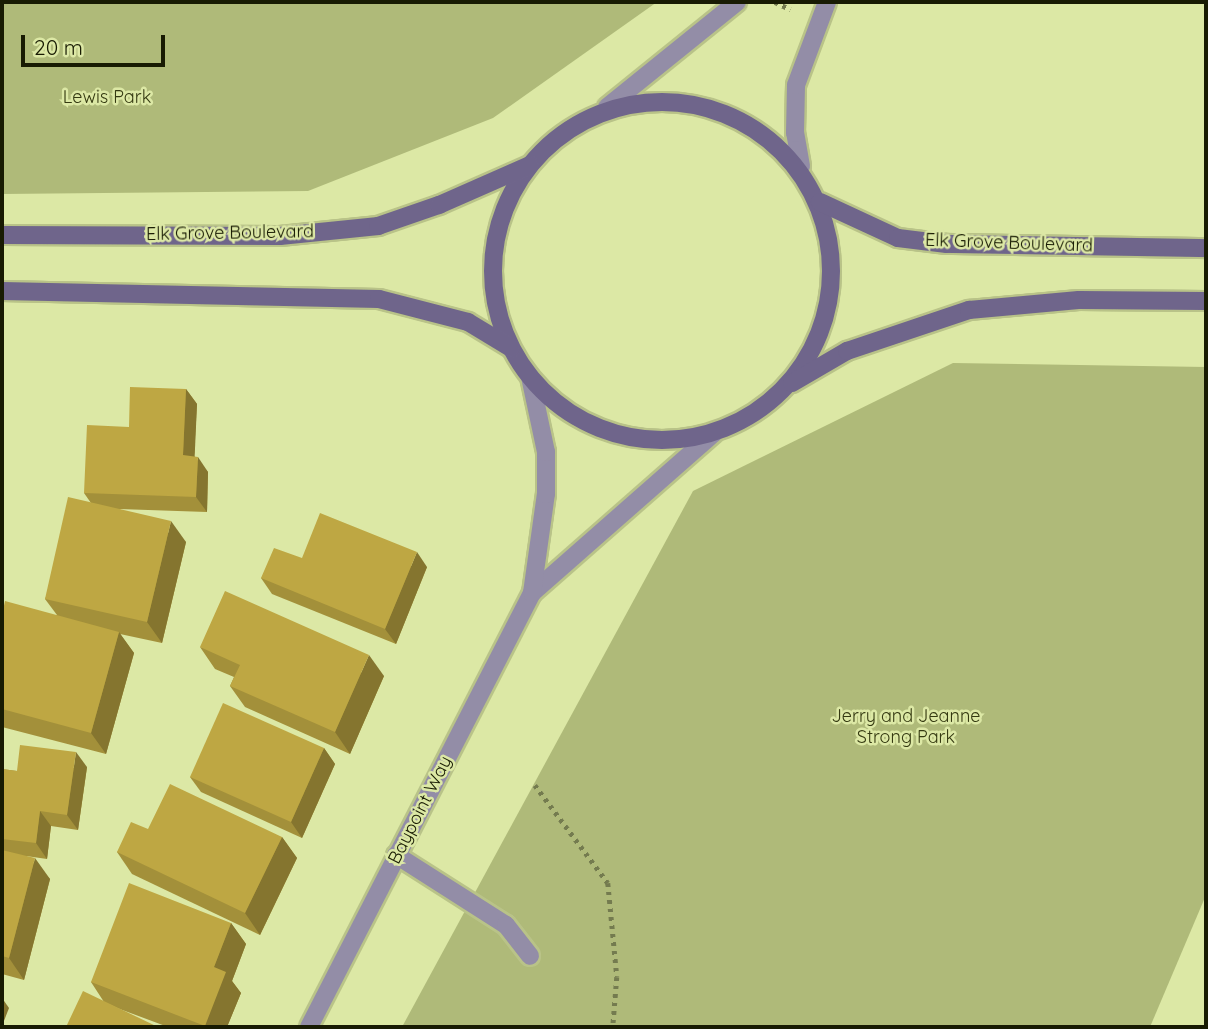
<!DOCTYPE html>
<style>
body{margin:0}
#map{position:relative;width:1208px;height:1029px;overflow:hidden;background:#dce8a5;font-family:Quicksand,sans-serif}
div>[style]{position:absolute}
.green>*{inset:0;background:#afba79}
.path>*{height:4.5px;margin-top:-2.25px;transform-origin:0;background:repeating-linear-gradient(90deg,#747b4f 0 3.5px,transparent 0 8.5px)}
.roads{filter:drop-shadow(2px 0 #b9c388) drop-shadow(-2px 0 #b9c388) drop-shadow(0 2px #b9c388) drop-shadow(0 -2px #b9c388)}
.service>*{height:18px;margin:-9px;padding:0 9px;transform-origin:9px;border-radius:9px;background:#938da7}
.minor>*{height:18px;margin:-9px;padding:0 9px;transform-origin:9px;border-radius:9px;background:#938da7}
.secondary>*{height:18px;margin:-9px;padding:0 9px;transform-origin:9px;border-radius:9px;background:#6f658b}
.secondary>.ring{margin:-9px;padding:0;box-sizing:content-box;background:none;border:18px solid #6f658b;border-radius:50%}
.wall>*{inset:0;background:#a3903a}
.shaded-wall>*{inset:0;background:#85752f}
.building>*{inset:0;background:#bea743}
span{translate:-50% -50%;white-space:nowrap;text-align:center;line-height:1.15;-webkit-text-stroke:5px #dce8a5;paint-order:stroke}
.park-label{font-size:18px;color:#343911}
.street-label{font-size:18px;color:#181b03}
.frame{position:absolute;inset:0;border:4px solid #181b03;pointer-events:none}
.scale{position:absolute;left:21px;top:35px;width:144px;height:32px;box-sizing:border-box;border:4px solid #181b03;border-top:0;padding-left:9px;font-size:21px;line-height:24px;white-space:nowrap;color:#181b03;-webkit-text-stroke:5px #dce8a5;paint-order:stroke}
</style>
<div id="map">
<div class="green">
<div style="clip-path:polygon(2px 2px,657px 2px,493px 118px,308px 191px,2px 194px)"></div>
<div style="clip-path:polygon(953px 363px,1206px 367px,1206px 895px,1150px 1027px,402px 1027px,693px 491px)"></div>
</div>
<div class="path">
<div style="left:775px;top:2px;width:17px;rotate:25deg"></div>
<div style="left:535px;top:785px;width:122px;rotate:53.3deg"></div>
<div style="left:608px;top:883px;width:94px;rotate:84.5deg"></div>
<div style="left:617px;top:977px;width:50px;rotate:94.6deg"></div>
</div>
<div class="roads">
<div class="service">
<div style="left:396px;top:855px;width:130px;rotate:32.5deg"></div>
<div style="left:506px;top:925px;width:39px;rotate:52deg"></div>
</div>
<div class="minor">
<div style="left:607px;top:107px;width:167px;rotate:-38.9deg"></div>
<div style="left:801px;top:166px;width:34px;rotate:-100deg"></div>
<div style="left:795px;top:133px;width:48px;rotate:-88.8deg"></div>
<div style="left:796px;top:85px;width:89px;rotate:-69.5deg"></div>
<div style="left:532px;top:593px;width:242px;rotate:-41.3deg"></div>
<div style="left:309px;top:1027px;width:488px;rotate:-62.8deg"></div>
<div style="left:532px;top:593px;width:100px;rotate:-82deg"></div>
<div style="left:546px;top:494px;width:42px;rotate:-90deg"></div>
<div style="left:546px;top:452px;width:77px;rotate:-102deg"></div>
</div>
<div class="secondary">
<div class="ring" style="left:493px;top:102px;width:320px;height:320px"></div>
<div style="left:820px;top:202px;width:86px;rotate:24.8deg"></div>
<div style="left:898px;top:238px;width:49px;rotate:7deg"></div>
<div style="left:947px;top:244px;width:259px;rotate:0.9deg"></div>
<div style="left:2px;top:235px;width:278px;rotate:0.2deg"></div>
<div style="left:280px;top:236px;width:99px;rotate:-5.8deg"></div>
<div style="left:378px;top:226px;width:65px;rotate:-19deg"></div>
<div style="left:439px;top:205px;width:99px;rotate:-23.7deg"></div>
<div style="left:2px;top:291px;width:377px;rotate:1.2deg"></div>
<div style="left:379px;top:299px;width:92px;rotate:14.5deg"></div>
<div style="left:468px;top:322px;width:50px;rotate:31.2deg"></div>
<div style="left:792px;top:383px;width:64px;rotate:-30.2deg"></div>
<div style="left:847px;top:351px;width:129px;rotate:-18.6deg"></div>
<div style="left:969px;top:310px;width:110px;rotate:-5.2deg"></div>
<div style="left:1079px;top:300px;width:127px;rotate:0.5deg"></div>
</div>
</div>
<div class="wall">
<div style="clip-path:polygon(186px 389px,197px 404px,194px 456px,208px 472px,207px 512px,119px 509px,186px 542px,162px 643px,120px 634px,134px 653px,106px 754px,2px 727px,2px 615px,57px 615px,45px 599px,91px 503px,84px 493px,129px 427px)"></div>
<div style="clip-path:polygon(302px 558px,427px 567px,396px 644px,272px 594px,261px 578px)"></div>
<div style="clip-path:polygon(200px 647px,384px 676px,350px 754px,245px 707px,230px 686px,234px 677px,215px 669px)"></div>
<div style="clip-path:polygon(324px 748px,335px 764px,302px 838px,201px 792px,190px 777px)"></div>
<div style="clip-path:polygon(87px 767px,78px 830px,51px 826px,47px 859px,26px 856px,50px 879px,24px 980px,2px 974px,2px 769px,17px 771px)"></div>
<div style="clip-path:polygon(148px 829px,282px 837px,297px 858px,260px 935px,132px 874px,117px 852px)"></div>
<div style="clip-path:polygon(231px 923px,246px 944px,232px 981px,241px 993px,227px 1027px,168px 1027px,117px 1008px,104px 1002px,91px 982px)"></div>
</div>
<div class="shaded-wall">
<div style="clip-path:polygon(186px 389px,197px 404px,194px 471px,183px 455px)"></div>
<div style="clip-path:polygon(198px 457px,208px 472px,207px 512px,196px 497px)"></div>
<div style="clip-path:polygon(171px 521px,186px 542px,162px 643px,147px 622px)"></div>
<div style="clip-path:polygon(417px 552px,427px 567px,396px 644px,385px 629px)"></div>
<div style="clip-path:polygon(119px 632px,134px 653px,106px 754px,91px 733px)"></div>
<div style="clip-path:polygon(369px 655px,384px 676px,350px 754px,335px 732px)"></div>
<div style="clip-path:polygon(324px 748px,335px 764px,302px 838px,291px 822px)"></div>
<div style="clip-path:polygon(76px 752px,87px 767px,78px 830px,67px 815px)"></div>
<div style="clip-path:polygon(40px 811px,51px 826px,47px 859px,36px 843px)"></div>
<div style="clip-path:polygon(282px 837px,297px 858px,260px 935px,245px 913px)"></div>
<div style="clip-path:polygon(35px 858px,50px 879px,24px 980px,9px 958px)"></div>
<div style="clip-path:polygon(231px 923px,246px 944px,232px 981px,241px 993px,227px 1027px,206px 1027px,205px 1026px,214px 967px)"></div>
<div style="clip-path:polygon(2px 998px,9px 1008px,2px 1026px)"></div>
</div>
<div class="building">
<div style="clip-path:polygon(130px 387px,186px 389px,183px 455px,198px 457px,196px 497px,84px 493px,87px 425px,129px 427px)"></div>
<div style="clip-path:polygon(68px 497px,171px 521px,147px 622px,45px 599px)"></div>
<div style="clip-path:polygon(320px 513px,417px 552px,385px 629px,261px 578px,274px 548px,302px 558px)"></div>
<div style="clip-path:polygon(225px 591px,369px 655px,335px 732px,230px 686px,240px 665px,200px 647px)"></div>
<div style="clip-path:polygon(5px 601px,119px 632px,91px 733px,2px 709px,2px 615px)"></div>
<div style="clip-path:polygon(223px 703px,324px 748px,291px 822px,190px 777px)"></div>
<div style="clip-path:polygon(20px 745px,76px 752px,67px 815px,40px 811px,36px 843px,2px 839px,2px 769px,17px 771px)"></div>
<div style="clip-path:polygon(170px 784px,282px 837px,245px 913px,117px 852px,131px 822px,148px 829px)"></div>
<div style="clip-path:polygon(2px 850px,35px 858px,9px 958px,2px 956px)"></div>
<div style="clip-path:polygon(129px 883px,231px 923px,214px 967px,226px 972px,205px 1026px,91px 982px)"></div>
<div style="clip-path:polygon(83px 991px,158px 1027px,66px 1027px)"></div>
</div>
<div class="park-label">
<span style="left:107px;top:97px">Lewis Park</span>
<span style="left:906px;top:727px">Jerry and Jeanne<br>Strong Park</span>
</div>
<div class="street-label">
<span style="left:230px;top:233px;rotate:-1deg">Elk Grove Boulevard</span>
<span style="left:1009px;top:243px;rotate:2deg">Elk Grove Boulevard</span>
<span style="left:420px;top:810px;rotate:-63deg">Baypoint Way</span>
</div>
<div class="frame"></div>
<div class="scale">20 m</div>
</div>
